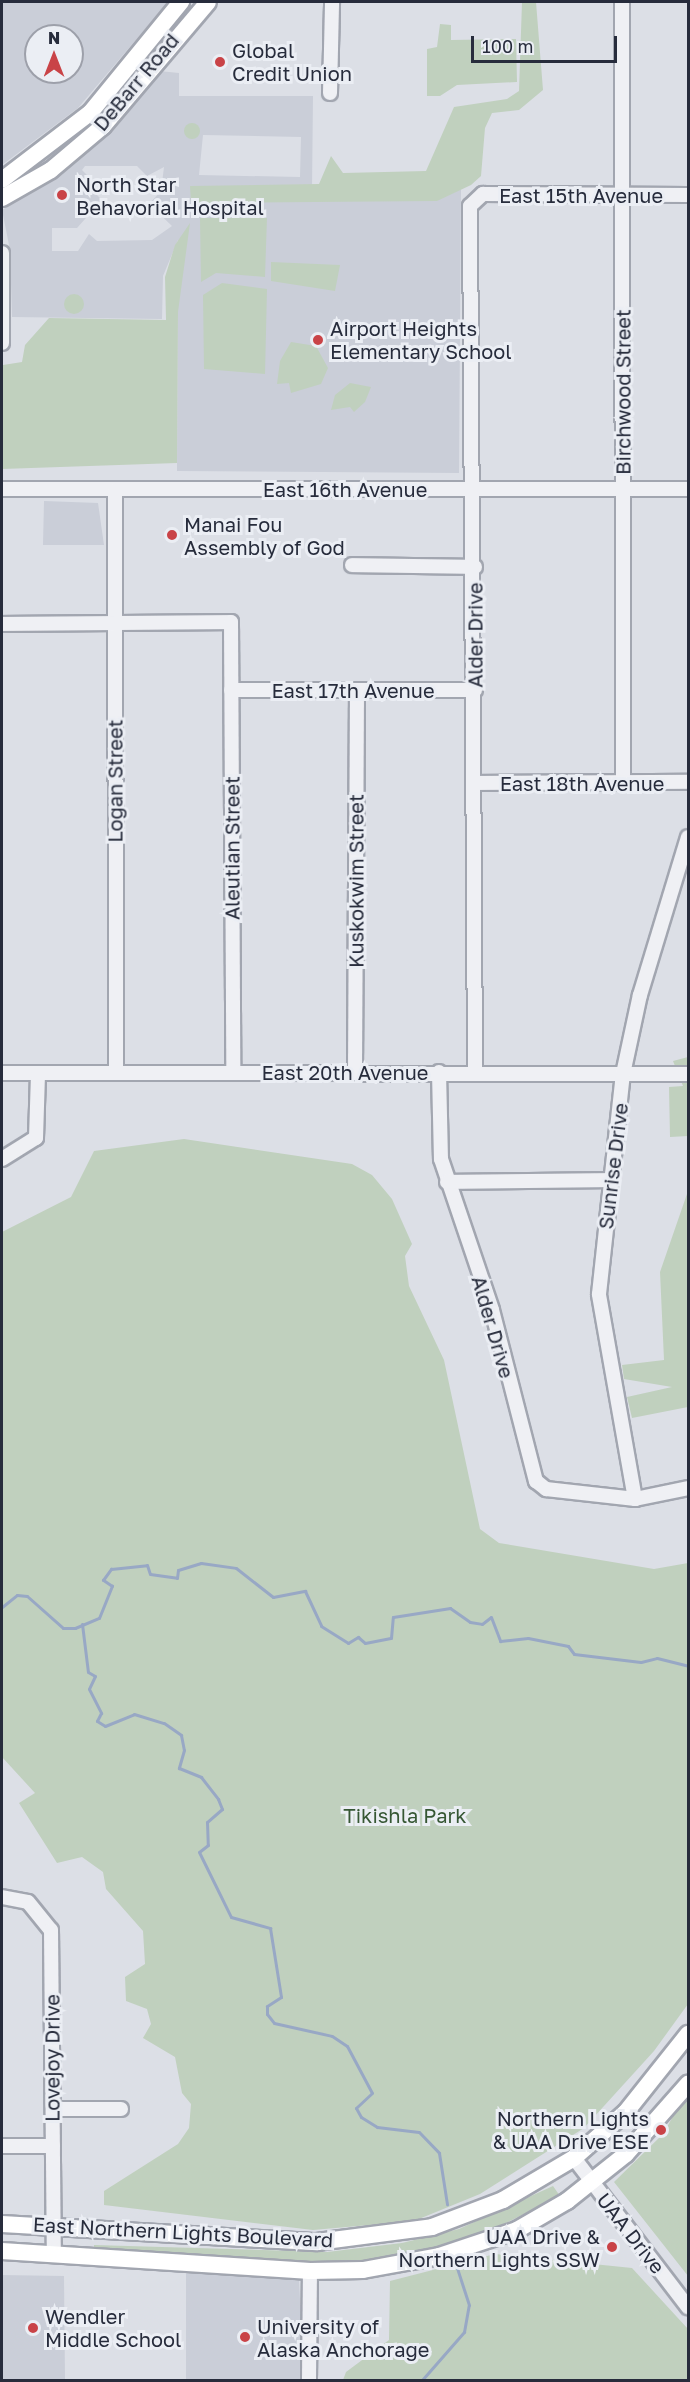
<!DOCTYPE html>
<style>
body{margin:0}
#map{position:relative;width:690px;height:2382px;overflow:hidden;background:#dcdfe6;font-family:"Golos Text",sans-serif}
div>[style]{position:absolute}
.built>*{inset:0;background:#caced8}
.green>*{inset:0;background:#c0d0be}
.round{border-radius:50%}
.stream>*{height:3px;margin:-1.5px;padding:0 1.5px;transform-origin:1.5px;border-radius:1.5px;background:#98a8c5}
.roads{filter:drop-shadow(2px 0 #a2a6b0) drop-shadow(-2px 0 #a2a6b0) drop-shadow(0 2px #a2a6b0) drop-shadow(0 -2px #a2a6b0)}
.minor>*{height:14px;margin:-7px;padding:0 7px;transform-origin:7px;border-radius:7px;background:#eff0f4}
.major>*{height:16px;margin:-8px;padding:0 8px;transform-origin:8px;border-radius:8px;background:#fff}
.dots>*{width:16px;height:16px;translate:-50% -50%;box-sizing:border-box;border:3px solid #ebeef4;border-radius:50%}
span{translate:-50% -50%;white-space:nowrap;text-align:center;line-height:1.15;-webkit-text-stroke:6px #ebeef4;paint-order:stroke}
.poi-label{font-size:20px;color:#272c3c}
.left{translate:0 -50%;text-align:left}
.right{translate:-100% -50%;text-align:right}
.street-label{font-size:20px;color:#272c3c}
.park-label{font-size:20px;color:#365734}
.frame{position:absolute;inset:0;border:3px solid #272c3c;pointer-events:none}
.north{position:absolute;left:24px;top:24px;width:60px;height:60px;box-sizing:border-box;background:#ebeef4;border:2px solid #9da0aa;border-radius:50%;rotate:0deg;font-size:16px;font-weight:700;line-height:24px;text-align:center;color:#272c3c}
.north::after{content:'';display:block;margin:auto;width:21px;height:27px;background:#c94347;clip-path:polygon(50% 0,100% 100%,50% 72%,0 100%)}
.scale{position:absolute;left:471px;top:36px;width:146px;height:27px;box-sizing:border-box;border:3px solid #272c3c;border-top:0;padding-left:8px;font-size:18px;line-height:21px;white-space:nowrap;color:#272c3c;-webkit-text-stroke:4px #ebeef4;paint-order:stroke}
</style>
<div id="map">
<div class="built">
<div style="clip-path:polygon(evenodd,2px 2px,168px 2px,78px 108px,2px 165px,2px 2px,36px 36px,72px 36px,72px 72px,36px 72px,36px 36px)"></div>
<div style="clip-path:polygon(evenodd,159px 71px,179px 73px,179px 96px,313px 96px,312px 189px,461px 190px,459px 473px,177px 471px,178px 240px,163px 276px,162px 319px,12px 317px,10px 250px,2px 210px,71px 166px,159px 71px,203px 135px,301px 137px,300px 177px,199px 175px,203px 135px,159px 71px,85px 166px,137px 166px,147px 176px,164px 167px,161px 191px,149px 204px,172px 226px,152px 240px,97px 241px,89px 234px,78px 251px,52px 251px,52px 228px,77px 228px,102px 200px,90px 188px,95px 183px,82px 170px,85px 166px)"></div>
<div style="clip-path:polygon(44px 501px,98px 503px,104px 545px,43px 545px)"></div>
<div style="clip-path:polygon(186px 2269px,299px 2280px,304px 2380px,186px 2380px)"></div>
<div style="clip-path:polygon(2px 2275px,64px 2276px,65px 2380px,2px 2380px)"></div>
</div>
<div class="green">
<div style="clip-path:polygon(522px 2px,536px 2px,543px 90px,519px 110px,492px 113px,485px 128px,481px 176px,471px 185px,437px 201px,191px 203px,190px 186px,319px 184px,331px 156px,343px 173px,426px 171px,454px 107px,507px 99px,519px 91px)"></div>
<div style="clip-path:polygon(440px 24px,451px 25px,451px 40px,516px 39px,517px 82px,457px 85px,440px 96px,427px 96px,427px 49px,437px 47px)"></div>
<div class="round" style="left:184px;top:123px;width:16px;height:16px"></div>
<div style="clip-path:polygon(200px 218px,267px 218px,265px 277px,216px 273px,201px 282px)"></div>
<div style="clip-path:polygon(190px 223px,178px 312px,177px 463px,2px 469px,3px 365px,22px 362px,25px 345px,49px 318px,166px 320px,165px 277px,175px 245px)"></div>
<div style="clip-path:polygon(271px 262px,340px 265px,335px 291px,271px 281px)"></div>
<div style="clip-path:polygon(222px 283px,267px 289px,265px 374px,204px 369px,203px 295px)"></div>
<div class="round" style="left:64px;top:294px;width:20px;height:20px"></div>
<div style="clip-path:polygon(291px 342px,316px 346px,328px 368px,321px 384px,291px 393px,289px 383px,277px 384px,280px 361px)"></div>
<div style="clip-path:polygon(350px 383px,371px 387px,365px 402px,354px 412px,350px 407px,331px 410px,335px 395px)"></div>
<div style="clip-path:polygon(688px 1057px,688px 1136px,670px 1137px,669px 1087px,683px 1086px,673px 1061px)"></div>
<div style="clip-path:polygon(184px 1139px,352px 1164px,372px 1175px,392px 1199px,412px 1244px,405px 1256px,409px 1286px,444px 1360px,480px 1529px,499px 1543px,654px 1569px,688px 1563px,688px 2004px,654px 2051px,584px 2128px,480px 2194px,414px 2221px,313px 2230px,104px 2205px,104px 2191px,178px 2144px,189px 2128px,191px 2104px,182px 2093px,175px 2057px,143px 2038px,151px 2024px,147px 2009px,126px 2001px,125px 1977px,145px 1964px,143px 1931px,106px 1889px,103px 1872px,82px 1857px,57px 1863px,19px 1803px,35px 1793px,2px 1757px,2px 1232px,71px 1197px,94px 1151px)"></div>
<div style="clip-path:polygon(688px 1191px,688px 1407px,632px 1418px,627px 1397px,672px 1387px,624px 1379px,622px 1365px,664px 1360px,660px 1272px)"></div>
<div style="clip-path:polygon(688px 2090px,688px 2276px,614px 2182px,663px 2134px)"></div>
<div style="clip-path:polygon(553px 2186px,560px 2196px,464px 2244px,360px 2266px,94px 2251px,94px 2245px,327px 2252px,402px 2243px,459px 2229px)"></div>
<div style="clip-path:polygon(495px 2254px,632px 2268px,688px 2329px,688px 2380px,343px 2380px,346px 2372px,389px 2340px,390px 2281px)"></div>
</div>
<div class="stream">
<div style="left:2px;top:1607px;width:19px;rotate:-39deg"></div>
<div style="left:17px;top:1595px;width:10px;rotate:6deg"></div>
<div style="left:27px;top:1596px;width:48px;rotate:41.6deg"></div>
<div style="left:63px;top:1628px;width:12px"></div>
<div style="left:75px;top:1628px;width:26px;rotate:-23deg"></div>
<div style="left:99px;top:1618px;width:35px;rotate:-68deg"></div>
<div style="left:112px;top:1586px;width:11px;rotate:-146deg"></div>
<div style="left:103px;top:1580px;width:14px;rotate:-54deg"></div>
<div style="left:111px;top:1569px;width:36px;rotate:-6deg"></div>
<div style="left:147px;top:1565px;width:9px;rotate:72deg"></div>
<div style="left:150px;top:1574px;width:27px;rotate:8deg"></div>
<div style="left:177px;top:1578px;width:8px;rotate:-83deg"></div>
<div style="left:178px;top:1570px;width:24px;rotate:-17deg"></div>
<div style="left:201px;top:1563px;width:35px;rotate:8deg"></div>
<div style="left:236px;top:1568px;width:47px;rotate:38.1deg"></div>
<div style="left:273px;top:1597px;width:33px;rotate:-11deg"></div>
<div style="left:305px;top:1591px;width:38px;rotate:65deg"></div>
<div style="left:321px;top:1626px;width:32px;rotate:32deg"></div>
<div style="left:348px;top:1643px;width:12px;rotate:-31deg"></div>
<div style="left:358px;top:1637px;width:9px;rotate:41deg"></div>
<div style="left:365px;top:1643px;width:26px;rotate:-11deg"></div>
<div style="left:391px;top:1638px;width:21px;rotate:-85deg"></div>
<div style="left:393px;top:1617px;width:58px;rotate:-9deg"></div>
<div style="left:450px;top:1608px;width:24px;rotate:35deg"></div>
<div style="left:470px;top:1622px;width:12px;rotate:9deg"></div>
<div style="left:482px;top:1624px;width:11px;rotate:-38deg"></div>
<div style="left:491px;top:1617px;width:26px;rotate:69deg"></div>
<div style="left:500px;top:1641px;width:28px;rotate:-6deg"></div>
<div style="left:528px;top:1638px;width:41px;rotate:11.3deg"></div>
<div style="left:568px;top:1646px;width:10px;rotate:53deg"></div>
<div style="left:574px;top:1654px;width:67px;rotate:6.8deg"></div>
<div style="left:641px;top:1662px;width:16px;rotate:-14deg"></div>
<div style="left:657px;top:1658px;width:32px;rotate:14deg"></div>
<div style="left:82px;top:1624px;width:48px;rotate:82.9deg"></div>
<div style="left:88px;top:1672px;width:8px;rotate:30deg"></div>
<div style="left:95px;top:1676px;width:14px;rotate:115deg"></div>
<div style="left:89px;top:1689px;width:27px;rotate:63deg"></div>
<div style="left:101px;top:1713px;width:9px;rotate:117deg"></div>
<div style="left:97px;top:1721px;width:9px;rotate:32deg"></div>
<div style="left:105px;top:1726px;width:31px;rotate:-22deg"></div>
<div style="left:134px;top:1714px;width:31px;rotate:17deg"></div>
<div style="left:164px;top:1723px;width:21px;rotate:35deg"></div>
<div style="left:181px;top:1735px;width:15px;rotate:79deg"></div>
<div style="left:184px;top:1750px;width:19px;rotate:106deg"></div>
<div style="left:179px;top:1768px;width:24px;rotate:22deg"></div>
<div style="left:201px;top:1777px;width:28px;rotate:52deg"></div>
<div style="left:218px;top:1799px;width:11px;rotate:68deg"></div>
<div style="left:222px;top:1809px;width:20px;rotate:139deg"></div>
<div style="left:207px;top:1822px;width:23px;rotate:88deg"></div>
<div style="left:208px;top:1845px;width:11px;rotate:142deg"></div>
<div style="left:199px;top:1852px;width:72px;rotate:63.8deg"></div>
<div style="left:231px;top:1917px;width:41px;rotate:15.8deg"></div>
<div style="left:270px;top:1928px;width:70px;rotate:80.9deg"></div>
<div style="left:281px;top:1997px;width:17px;rotate:147deg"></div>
<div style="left:267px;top:2006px;width:8px;rotate:90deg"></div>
<div style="left:267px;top:2014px;width:11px;rotate:52deg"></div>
<div style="left:274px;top:2023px;width:59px;rotate:12.6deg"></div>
<div style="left:332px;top:2036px;width:18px;rotate:34deg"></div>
<div style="left:347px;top:2046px;width:53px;rotate:62deg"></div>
<div style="left:372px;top:2093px;width:22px;rotate:137deg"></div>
<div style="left:356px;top:2108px;width:10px;rotate:61deg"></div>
<div style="left:361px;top:2117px;width:19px;rotate:32deg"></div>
<div style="left:377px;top:2127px;width:42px;rotate:6.8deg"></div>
<div style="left:419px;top:2132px;width:29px;rotate:46deg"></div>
<div style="left:439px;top:2153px;width:52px;rotate:81.1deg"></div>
<div style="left:422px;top:2380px;width:64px;rotate:-48.8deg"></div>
<div style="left:464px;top:2332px;width:27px;rotate:-80deg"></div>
<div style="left:469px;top:2305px;width:39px;rotate:-108deg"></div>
</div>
<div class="roads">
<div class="minor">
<div style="left:622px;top:2px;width:781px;rotate:89.93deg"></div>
<div style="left:330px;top:93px;width:91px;rotate:-88.7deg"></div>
<div style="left:2px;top:253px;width:90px;rotate:90deg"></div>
<div style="left:2px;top:489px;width:686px"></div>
<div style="left:115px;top:490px;width:583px;rotate:89.9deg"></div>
<div style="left:352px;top:565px;width:123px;rotate:0.9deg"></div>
<div style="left:2px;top:624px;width:229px;rotate:-0.5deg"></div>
<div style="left:231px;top:622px;width:451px;rotate:89.7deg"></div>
<div style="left:231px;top:690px;width:244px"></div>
<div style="left:476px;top:783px;width:212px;rotate:-0.3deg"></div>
<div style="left:355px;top:1072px;width:382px;rotate:-89.7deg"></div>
<div style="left:439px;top:1072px;width:87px;rotate:88.7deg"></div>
<div style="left:441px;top:1159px;width:159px;rotate:71.3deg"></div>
<div style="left:492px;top:1310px;width:177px;rotate:75.6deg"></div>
<div style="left:536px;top:1481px;width:13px;rotate:39deg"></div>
<div style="left:546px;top:1489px;width:90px;rotate:6.4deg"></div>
<div style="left:635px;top:1499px;width:54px;rotate:-11.7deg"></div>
<div style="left:475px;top:1072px;width:866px;rotate:-90.33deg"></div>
<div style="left:470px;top:206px;width:18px;rotate:-43deg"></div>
<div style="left:483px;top:194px;width:205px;rotate:0.3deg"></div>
<div style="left:2px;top:1073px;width:686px;rotate:0.08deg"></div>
<div style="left:2px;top:1159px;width:40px;rotate:-32deg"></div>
<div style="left:36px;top:1138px;width:65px;rotate:-88.2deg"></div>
<div style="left:447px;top:1182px;width:163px;rotate:-0.7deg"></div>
<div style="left:635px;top:1499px;width:208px;rotate:-100deg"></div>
<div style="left:599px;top:1294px;width:221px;rotate:-83.8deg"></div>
<div style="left:623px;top:1074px;width:81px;rotate:-77.9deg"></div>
<div style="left:640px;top:995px;width:165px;rotate:-73.1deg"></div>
<div style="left:2px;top:1897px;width:26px;rotate:11deg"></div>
<div style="left:28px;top:1902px;width:36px;rotate:51deg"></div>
<div style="left:51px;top:1930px;width:321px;rotate:89.5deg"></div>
<div style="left:53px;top:2109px;width:68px"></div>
<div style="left:2px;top:2146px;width:51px"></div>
<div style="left:574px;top:2158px;width:188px;rotate:52.6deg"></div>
<div style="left:309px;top:2380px;width:109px;rotate:-89.5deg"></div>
</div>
<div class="major">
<div style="left:2px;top:180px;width:111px;rotate:-37.3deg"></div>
<div style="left:90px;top:113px;width:144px;rotate:-50.7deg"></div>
<div style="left:2px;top:198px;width:56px;rotate:-29.7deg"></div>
<div style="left:51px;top:170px;width:68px;rotate:-40.2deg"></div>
<div style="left:103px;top:126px;width:162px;rotate:-49.7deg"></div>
<div style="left:2px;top:2224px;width:316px;rotate:3.3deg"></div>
<div style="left:317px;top:2242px;width:116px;rotate:-7.4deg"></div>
<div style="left:432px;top:2227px;width:76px;rotate:-20.8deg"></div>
<div style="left:503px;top:2200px;width:82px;rotate:-30.6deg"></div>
<div style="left:574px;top:2158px;width:69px;rotate:-41.5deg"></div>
<div style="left:626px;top:2112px;width:100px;rotate:-51.5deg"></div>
<div style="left:2px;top:2251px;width:309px;rotate:3.7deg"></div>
<div style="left:310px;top:2271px;width:53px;rotate:-1.1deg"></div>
<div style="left:363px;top:2270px;width:77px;rotate:-10.4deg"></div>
<div style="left:439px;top:2256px;width:82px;rotate:-18.4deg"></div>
<div style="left:517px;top:2230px;width:58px;rotate:-30.1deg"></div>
<div style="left:567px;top:2201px;width:75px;rotate:-38.5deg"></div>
<div style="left:626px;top:2154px;width:94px;rotate:-48.5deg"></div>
</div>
</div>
<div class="dots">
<div style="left:220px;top:62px;background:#c94347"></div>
<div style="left:62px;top:195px;background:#c94347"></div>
<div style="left:318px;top:340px;background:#c94347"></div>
<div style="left:172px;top:535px;background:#c94347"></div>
<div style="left:661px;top:2130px;background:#c94347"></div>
<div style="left:612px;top:2247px;background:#c94347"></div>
<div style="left:33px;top:2328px;background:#c94347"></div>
<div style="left:245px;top:2337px;background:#c94347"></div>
</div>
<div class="poi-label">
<span class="left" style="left:232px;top:62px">Global<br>Credit Union</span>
<span class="left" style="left:76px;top:196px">North Star<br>Behavorial Hospital</span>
<span class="left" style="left:330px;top:340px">Airport Heights<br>Elementary School</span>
<span class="left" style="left:184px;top:536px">Manai Fou<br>Assembly of God</span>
<span class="right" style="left:649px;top:2130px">Northern Lights<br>&amp; UAA Drive ESE</span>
<span class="right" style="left:600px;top:2248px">UAA Drive &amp;<br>Northern Lights SSW</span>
<span class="left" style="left:45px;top:2328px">Wendler<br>Middle School</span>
<span class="left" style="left:257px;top:2338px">University of<br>Alaska Anchorage</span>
</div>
<div class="street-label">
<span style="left:136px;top:82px;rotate:-50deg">DeBarr Road</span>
<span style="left:581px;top:195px">East 15th Avenue</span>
<span style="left:623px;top:392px;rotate:-90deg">Birchwood Street</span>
<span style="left:345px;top:489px">East 16th Avenue</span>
<span style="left:475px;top:635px;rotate:-90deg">Alder Drive</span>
<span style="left:353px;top:690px">East 17th Avenue</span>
<span style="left:115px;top:781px;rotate:-90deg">Logan Street</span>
<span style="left:582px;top:783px">East 18th Avenue</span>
<span style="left:232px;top:848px;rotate:-90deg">Aleutian Street</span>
<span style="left:356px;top:881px;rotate:-90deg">Kuskokwim Street</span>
<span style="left:345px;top:1072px">East 20th Avenue</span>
<span style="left:613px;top:1166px;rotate:-83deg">Sunrise Drive</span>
<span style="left:493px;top:1327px;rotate:74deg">Alder Drive</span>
<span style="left:52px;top:2058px;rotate:-90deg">Lovejoy Drive</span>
<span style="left:183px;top:2232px;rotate:3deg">East Northern Lights Boulevard</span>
<span style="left:631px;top:2233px;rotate:52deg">UAA Drive</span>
</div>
<div class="park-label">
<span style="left:405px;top:1815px">Tikishla Park</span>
</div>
<div class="frame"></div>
<div class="north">N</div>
<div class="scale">100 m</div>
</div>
